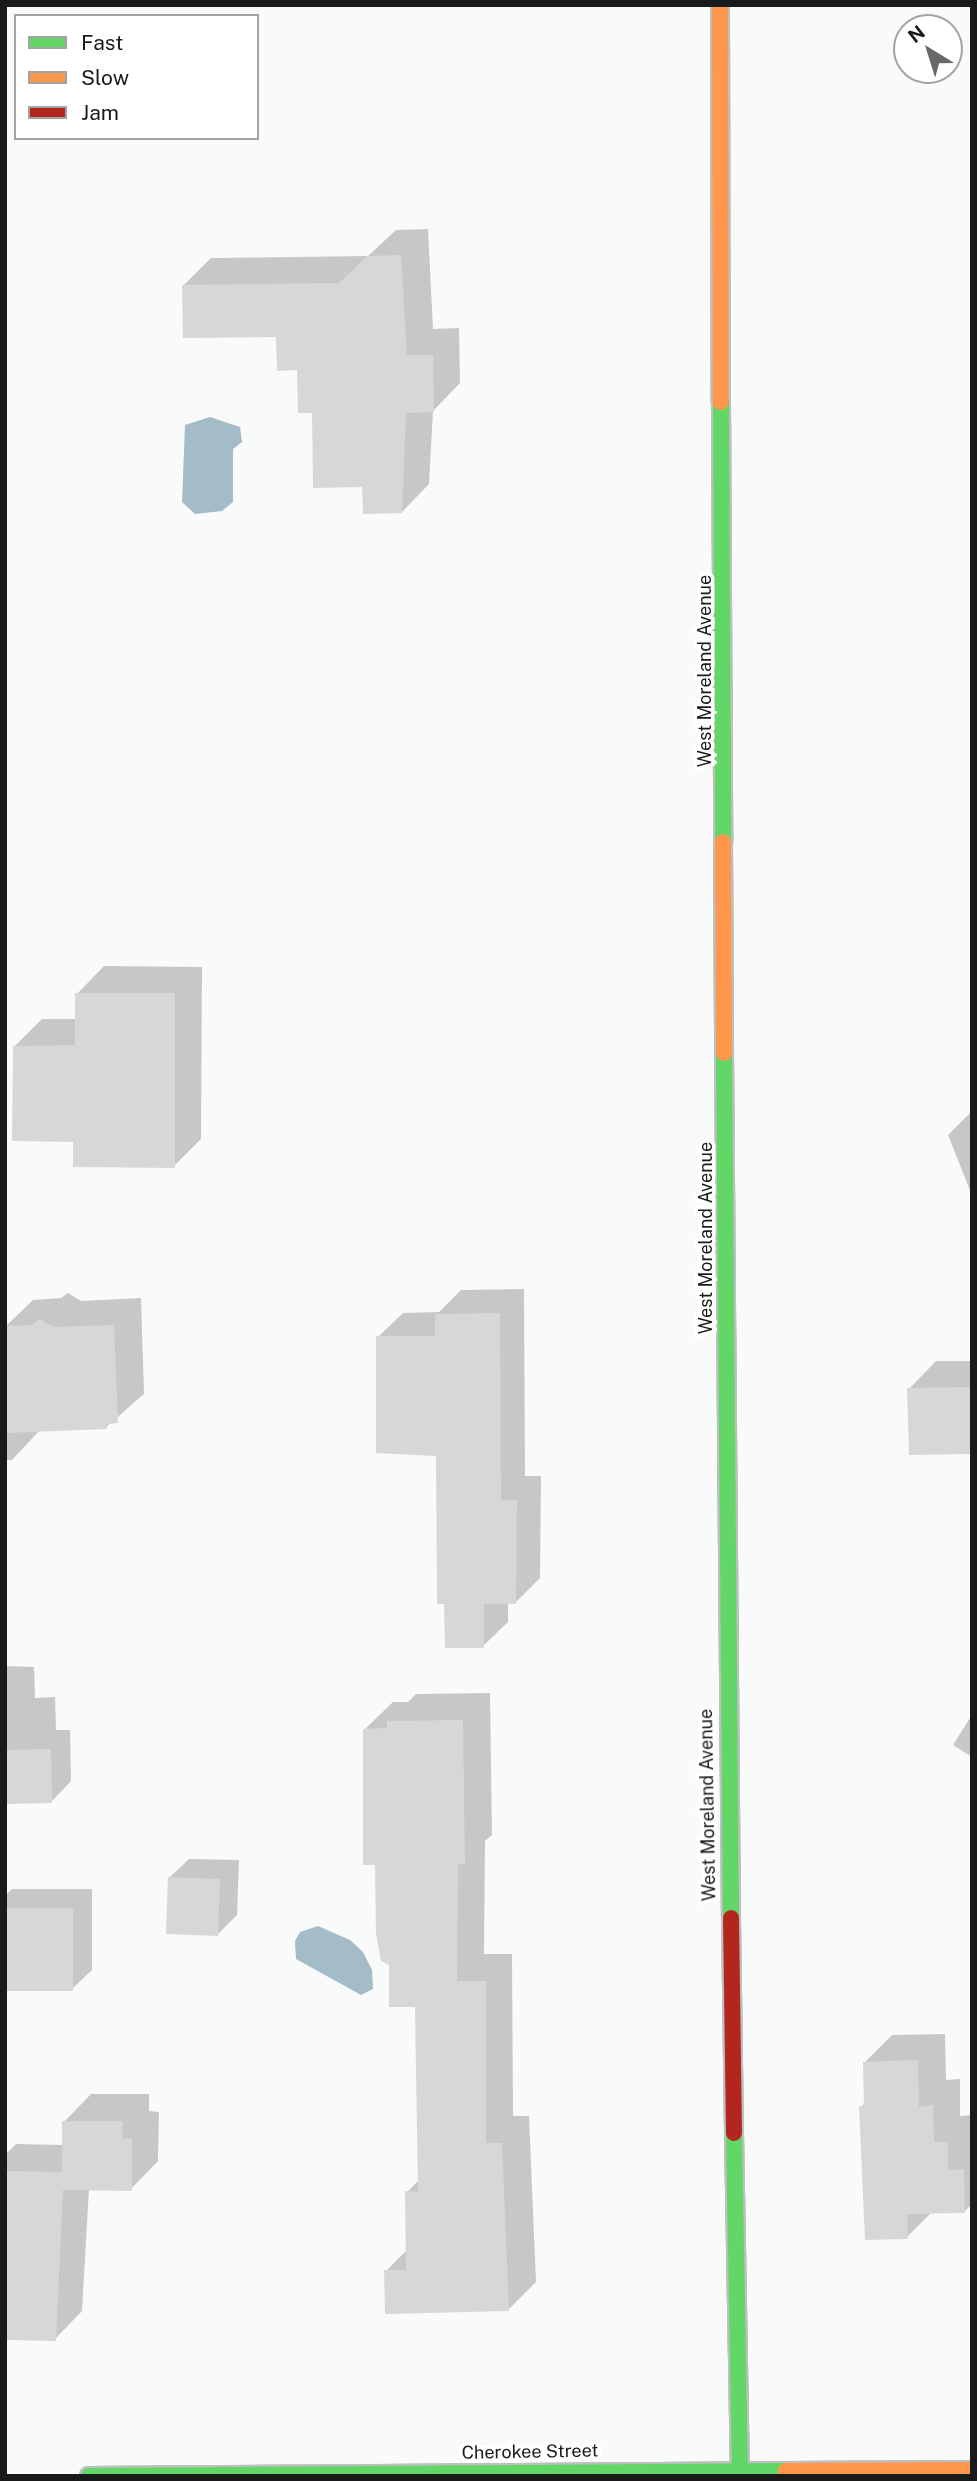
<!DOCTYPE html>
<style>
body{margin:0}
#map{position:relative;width:977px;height:2481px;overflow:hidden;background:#f8fbfa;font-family:"Public Sans",sans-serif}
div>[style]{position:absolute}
.water>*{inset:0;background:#a4bbc8}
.shadow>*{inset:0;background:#0003}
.building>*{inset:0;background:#d6d8d7}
.roads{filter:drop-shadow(2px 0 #bec0c0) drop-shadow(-2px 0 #bec0c0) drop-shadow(0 2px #bec0c0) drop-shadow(0 -2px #bec0c0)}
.fast>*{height:16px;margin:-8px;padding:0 8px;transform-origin:8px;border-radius:8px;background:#63d668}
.slow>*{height:16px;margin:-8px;padding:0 8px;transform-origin:8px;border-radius:8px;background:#ff974d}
.jam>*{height:16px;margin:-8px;padding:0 8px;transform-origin:8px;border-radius:8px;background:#b3261e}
span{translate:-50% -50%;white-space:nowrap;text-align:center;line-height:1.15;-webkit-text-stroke:7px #fff;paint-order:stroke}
.street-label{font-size:18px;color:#191a1a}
.frame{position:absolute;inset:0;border:7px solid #191a1a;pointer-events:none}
.legend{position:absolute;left:14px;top:14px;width:245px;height:126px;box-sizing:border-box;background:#fff;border:2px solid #a3a3a3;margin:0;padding:9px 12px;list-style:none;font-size:21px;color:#191a1a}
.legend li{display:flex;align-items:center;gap:14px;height:35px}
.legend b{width:35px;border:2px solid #a3a3a3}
.north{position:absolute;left:893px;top:14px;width:70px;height:70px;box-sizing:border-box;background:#fff;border:2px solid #a3a3a3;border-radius:50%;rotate:322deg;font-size:19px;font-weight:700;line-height:28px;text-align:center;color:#191a1a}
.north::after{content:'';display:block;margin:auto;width:24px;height:32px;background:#676968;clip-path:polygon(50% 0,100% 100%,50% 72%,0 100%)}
</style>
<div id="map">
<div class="water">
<div style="clip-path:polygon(210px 417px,240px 427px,242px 442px,233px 449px,233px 502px,222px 511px,195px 514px,182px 502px,185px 425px)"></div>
<div style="clip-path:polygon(318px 1926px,350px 1940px,363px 1952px,372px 1970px,373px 1989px,361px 1995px,296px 1959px,295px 1941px,300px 1932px)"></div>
</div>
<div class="shadow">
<div style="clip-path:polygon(428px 229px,433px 329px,459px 328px,460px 383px,433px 411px,429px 484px,402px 512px,313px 411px,299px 369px,278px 335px,184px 285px,211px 258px,368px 256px,396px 230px)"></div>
<div style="clip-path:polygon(104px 966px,202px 967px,201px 1139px,174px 1166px,75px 1140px,14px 1047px,42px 1019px,77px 1019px,77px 994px)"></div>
<div style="clip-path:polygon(972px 1111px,972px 1192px,971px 1193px,948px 1135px)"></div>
<div style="clip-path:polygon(524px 1289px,525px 1476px,541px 1476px,540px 1578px,515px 1603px,508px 1603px,508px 1622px,483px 1646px,438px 1454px,378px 1337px,403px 1313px,439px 1312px,461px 1290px)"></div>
<div style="clip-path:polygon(68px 1293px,81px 1301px,141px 1298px,144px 1394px,106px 1427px,40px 1430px,12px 1460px,5px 1460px,5px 1327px,33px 1300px,61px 1298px)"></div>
<div style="clip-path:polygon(936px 1361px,972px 1361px,972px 1452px,909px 1389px)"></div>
<div style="clip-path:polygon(5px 1666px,34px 1667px,35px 1698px,55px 1697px,56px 1730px,70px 1730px,71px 1781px,52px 1801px,5px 1803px)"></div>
<div style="clip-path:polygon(490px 1693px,492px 1835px,485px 1841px,484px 1954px,512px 1954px,513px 2116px,529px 2116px,536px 2282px,509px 2309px,386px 2271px,408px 2249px,407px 2192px,420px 2179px,417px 2005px,391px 1964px,365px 1729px,393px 1702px,408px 1702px,416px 1694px)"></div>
<div style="clip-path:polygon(972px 1715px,972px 1757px,953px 1745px)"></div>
<div style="clip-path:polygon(189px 1859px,239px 1860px,237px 1915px,218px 1934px,169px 1878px)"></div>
<div style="clip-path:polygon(12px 1889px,92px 1889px,92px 1970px,72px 1989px,5px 1989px,5px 1896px)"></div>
<div style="clip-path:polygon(945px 2034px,946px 2080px,960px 2079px,960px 2116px,972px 2115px,972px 2204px,964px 2212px,932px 2212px,907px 2237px,861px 2107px,865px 2103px,864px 2063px,892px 2035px)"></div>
<div style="clip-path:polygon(91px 2094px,149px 2094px,149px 2111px,159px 2112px,158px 2161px,131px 2189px,89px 2189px,82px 2311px,55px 2339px,5px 2336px,5px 2155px,16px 2144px,64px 2145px,64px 2122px)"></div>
</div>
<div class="building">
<div style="clip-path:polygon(401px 255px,407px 355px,433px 355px,434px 412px,406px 413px,402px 513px,363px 514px,362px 487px,313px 488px,312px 413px,298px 413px,297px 370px,277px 371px,276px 337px,183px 338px,182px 285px,339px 283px,367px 256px)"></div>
<div style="clip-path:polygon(75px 993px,175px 993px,175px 1168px,73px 1167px,73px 1142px,12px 1141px,13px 1046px,75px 1045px)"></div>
<div style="clip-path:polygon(500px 1313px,501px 1500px,517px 1500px,516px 1604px,484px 1604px,484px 1648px,445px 1648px,444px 1604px,437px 1604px,436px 1456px,376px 1453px,376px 1336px,435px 1336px,435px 1314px)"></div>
<div style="clip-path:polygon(40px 1319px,53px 1327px,114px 1325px,118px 1423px,107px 1424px,107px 1429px,5px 1433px,5px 1326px,32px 1325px)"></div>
<div style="clip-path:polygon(972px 1387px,972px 1454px,909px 1455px,907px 1388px)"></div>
<div style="clip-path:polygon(463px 1720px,465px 1864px,458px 1864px,457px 1981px,486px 1981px,486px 2143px,502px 2143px,509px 2311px,385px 2314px,384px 2270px,406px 2270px,405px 2191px,418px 2192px,415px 2007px,389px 2007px,389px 1965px,381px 1961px,376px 1934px,375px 1865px,363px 1865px,363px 1729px,387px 1728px,387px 1721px)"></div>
<div style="clip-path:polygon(51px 1749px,52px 1803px,5px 1804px,5px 1750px)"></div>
<div style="clip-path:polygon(168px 1877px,220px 1879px,218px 1936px,166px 1934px)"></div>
<div style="clip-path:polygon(5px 1908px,73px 1908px,73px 1991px,5px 1991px)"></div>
<div style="clip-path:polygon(918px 2060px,919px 2107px,933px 2105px,934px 2142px,948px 2142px,948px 2170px,964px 2169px,965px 2213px,907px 2214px,908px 2239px,865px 2240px,859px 2106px,864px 2106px,863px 2062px)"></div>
<div style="clip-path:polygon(62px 2121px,123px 2121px,122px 2138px,132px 2139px,132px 2191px,63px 2190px,56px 2341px,5px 2340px,5px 2171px,62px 2172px)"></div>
</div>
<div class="roads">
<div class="fast">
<div style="left:721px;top:402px;width:440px;rotate:89.7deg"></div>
<div style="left:724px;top:1053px;width:865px;rotate:89.54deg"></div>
<div style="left:734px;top:2133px;width:337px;rotate:89deg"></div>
<div style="left:89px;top:2476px;width:697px;rotate:-0.41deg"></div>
</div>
<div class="slow">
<div style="left:720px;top:5px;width:397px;rotate:89.9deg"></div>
<div style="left:723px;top:842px;width:211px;rotate:89.7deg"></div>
<div style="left:786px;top:2471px;width:186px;rotate:-0.3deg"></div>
</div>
<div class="jam">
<div style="left:731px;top:1918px;width:215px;rotate:89.2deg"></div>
</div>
</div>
<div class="street-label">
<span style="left:705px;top:671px;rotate:-90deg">West Moreland Avenue</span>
<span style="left:706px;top:1238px;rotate:-90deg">West Moreland Avenue</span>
<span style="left:708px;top:1805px;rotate:-91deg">West Moreland Avenue</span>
<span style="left:530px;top:2452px;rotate:-1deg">Cherokee Street</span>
</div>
<div class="frame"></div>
<ul class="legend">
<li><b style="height:9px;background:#63d668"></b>Fast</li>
<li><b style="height:9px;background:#ff974d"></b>Slow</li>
<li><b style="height:9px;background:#b3261e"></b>Jam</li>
</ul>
<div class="north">N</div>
</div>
